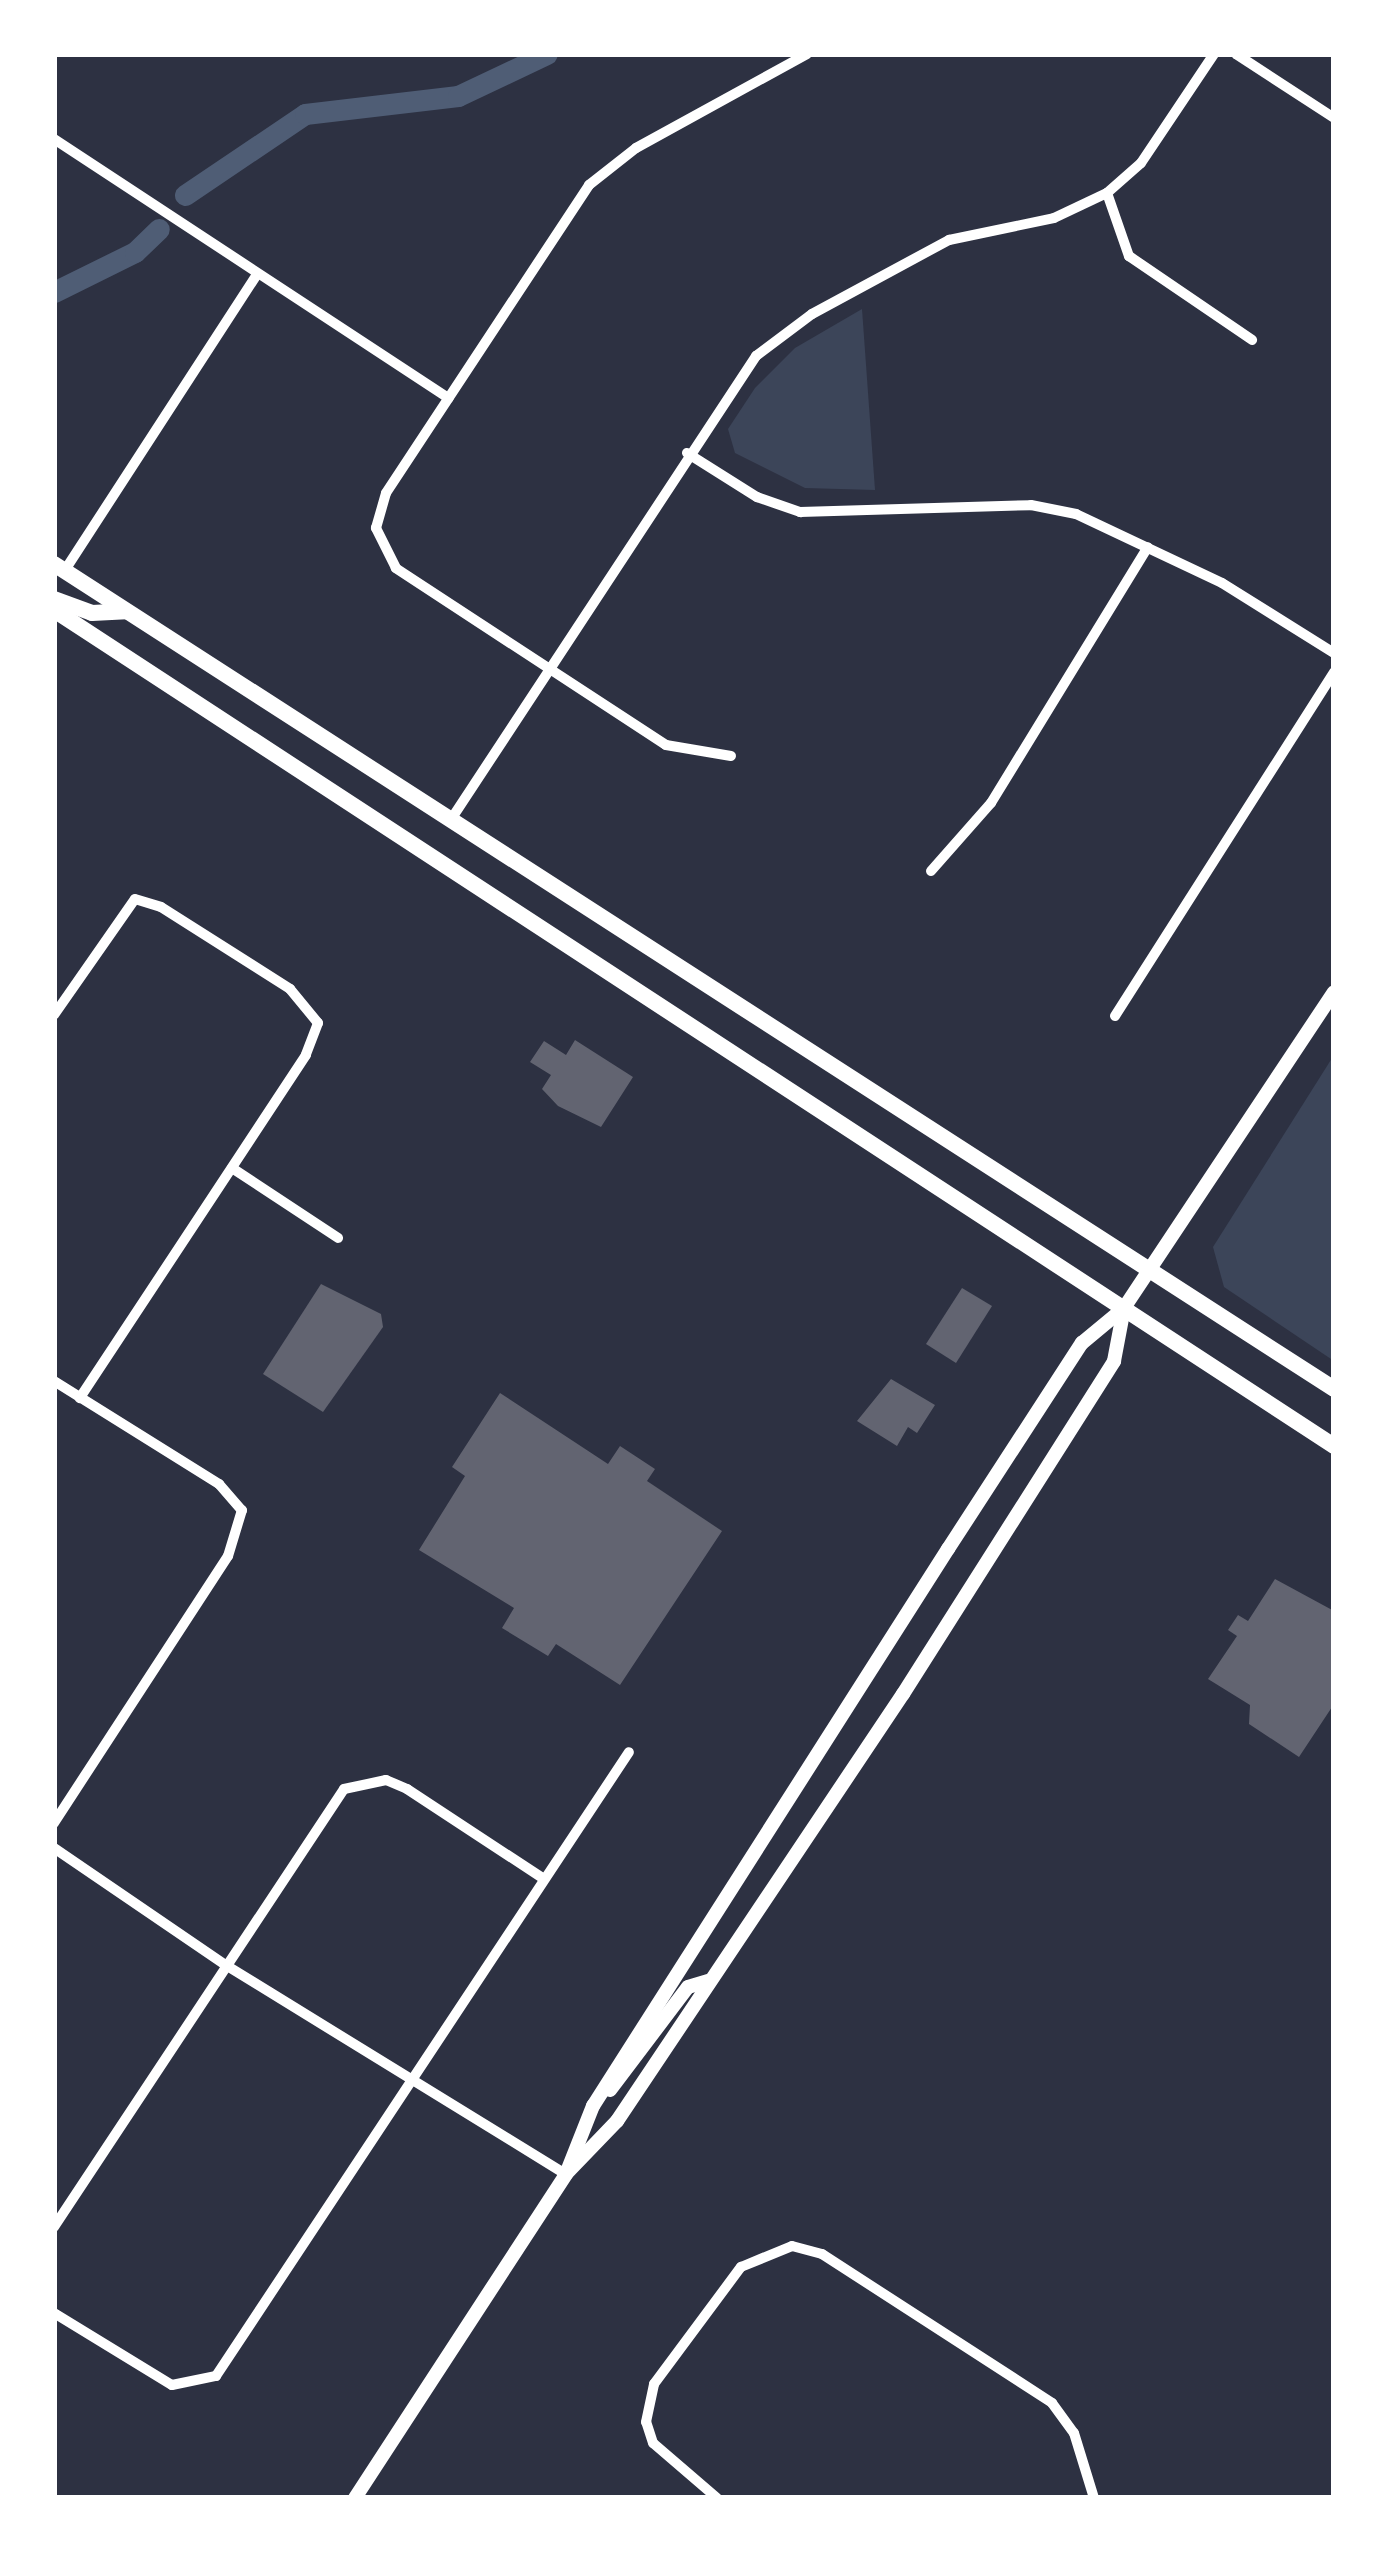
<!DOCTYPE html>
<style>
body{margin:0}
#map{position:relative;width:1388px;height:2552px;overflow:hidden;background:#2d3142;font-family:"Noto Sans",sans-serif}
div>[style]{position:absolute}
.green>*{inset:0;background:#3c4559}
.canal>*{height:21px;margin:-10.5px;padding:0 10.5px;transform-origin:10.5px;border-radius:10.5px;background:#4f5d75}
.building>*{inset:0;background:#626471}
.minor>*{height:10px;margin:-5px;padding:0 5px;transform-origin:5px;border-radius:5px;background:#fff}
.secondary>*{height:14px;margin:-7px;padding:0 7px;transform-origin:7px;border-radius:7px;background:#fff}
.trunk>*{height:16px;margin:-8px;padding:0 8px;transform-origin:8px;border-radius:8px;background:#fff}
span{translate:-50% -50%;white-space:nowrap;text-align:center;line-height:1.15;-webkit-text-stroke:12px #fff;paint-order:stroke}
.frame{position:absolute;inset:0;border:57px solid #fff;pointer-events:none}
</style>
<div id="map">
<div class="green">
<div style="clip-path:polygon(862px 309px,875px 490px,805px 488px,735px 453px,728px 429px,755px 388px,795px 348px)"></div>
<div style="clip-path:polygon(1334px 1055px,1334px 1361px,1224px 1287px,1213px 1247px)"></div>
</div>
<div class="canal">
<div style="left:185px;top:195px;width:145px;rotate:-34deg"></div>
<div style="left:305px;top:114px;width:154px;rotate:-6.7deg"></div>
<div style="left:458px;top:96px;width:98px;rotate:-25.3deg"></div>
<div style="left:54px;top:292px;width:90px;rotate:-26.3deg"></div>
<div style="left:135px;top:252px;width:33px;rotate:-44deg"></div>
</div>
<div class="building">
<div style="clip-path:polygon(575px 1040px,633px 1077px,601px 1127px,558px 1106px,542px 1089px,551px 1075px,530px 1062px,544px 1041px,566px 1055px)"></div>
<div style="clip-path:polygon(321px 1284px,381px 1314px,383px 1327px,323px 1412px,263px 1374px)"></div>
<div style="clip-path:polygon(962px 1288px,992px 1306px,956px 1363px,926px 1344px)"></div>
<div style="clip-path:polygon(891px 1379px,935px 1405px,917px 1433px,908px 1427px,897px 1446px,857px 1421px)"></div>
<div style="clip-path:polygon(500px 1393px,608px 1464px,620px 1446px,655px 1469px,647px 1481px,722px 1531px,620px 1685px,556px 1644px,548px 1656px,502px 1628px,514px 1608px,419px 1550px,465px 1476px,452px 1467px)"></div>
<div style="clip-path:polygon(1275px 1579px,1334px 1611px,1334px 1704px,1299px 1757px,1249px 1724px,1250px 1705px,1208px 1679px,1237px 1636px,1228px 1630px,1238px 1615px,1248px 1621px)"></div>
</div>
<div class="minor">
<div style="left:1236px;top:54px;width:117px;rotate:33.1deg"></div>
<div style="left:54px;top:139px;width:472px;rotate:33.3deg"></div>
<div style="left:1107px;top:193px;width:67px;rotate:70.8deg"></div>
<div style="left:1129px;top:256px;width:149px;rotate:34.3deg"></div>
<div style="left:687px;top:453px;width:83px;rotate:32.2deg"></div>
<div style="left:757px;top:497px;width:46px;rotate:19.2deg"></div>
<div style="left:800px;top:512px;width:231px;rotate:-1.7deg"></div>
<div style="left:1031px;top:505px;width:46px;rotate:11.3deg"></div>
<div style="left:1076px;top:514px;width:161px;rotate:25.3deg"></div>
<div style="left:1222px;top:583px;width:132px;rotate:32deg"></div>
<div style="left:65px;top:570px;width:353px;rotate:-57deg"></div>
<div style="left:731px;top:756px;width:66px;rotate:-170.4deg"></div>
<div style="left:666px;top:745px;width:323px;rotate:-146.8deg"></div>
<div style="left:396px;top:568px;width:45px;rotate:-116.6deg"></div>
<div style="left:376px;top:528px;width:36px;rotate:-74deg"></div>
<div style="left:386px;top:493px;width:369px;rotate:-56.6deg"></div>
<div style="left:589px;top:185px;width:60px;rotate:-38.2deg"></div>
<div style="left:636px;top:148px;width:195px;rotate:-28.8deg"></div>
<div style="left:450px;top:821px;width:557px;rotate:-56.65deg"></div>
<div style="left:756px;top:356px;width:70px;rotate:-36.9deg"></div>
<div style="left:812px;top:314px;width:156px;rotate:-28.4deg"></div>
<div style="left:949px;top:240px;width:107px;rotate:-11.8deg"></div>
<div style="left:1054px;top:218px;width:59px;rotate:-25.3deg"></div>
<div style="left:1107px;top:193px;width:45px;rotate:-41.4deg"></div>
<div style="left:1141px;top:163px;width:131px;rotate:-56.2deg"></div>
<div style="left:931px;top:871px;width:91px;rotate:-48.6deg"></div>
<div style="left:991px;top:803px;width:300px;rotate:-58.5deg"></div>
<div style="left:54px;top:1015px;width:141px;rotate:-55.1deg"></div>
<div style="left:135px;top:899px;width:27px;rotate:17deg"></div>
<div style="left:161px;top:907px;width:153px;rotate:32.4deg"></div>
<div style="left:290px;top:989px;width:44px;rotate:50.5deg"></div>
<div style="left:318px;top:1023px;width:34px;rotate:111deg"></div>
<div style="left:306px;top:1055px;width:411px;rotate:123.4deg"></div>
<div style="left:1115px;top:1016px;width:408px;rotate:-57.5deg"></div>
<div style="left:232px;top:1168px;width:127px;rotate:33.4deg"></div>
<div style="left:54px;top:1381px;width:195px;rotate:32deg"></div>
<div style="left:219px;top:1484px;width:35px;rotate:49deg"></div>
<div style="left:242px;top:1510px;width:48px;rotate:106.9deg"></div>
<div style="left:228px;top:1556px;width:319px;rotate:123.1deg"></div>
<div style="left:54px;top:1848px;width:206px;rotate:34.3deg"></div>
<div style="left:224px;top:1964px;width:401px;rotate:31.6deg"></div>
<div style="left:54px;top:2227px;width:525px;rotate:-56.49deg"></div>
<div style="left:344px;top:1789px;width:43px;rotate:-12.1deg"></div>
<div style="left:386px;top:1780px;width:23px;rotate:23deg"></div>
<div style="left:407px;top:1789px;width:164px;rotate:33.3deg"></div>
<div style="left:54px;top:2313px;width:138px;rotate:31.4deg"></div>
<div style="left:172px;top:2385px;width:45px;rotate:-11.6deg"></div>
<div style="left:216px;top:2376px;width:748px;rotate:-56.5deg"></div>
<div style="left:717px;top:2498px;width:84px;rotate:-139.3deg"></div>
<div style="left:653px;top:2443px;width:22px;rotate:-108deg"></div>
<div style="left:646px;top:2422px;width:39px;rotate:-78deg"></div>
<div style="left:654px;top:2384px;width:146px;rotate:-53.4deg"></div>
<div style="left:741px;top:2267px;width:55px;rotate:-22.4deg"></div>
<div style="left:792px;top:2246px;width:31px;rotate:15deg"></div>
<div style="left:822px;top:2254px;width:274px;rotate:32.9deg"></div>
<div style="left:1052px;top:2403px;width:37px;rotate:54deg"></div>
<div style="left:1074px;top:2433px;width:68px;rotate:72.9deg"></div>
</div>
<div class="secondary">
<div style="left:610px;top:2090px;width:129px;rotate:-52.9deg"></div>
<div style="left:688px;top:1987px;width:21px;rotate:-17deg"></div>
<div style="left:568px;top:2169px;width:68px;rotate:-68.4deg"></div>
<div style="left:593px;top:2106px;width:661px;rotate:-57.49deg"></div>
<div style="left:948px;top:1549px;width:246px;rotate:-57deg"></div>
<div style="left:1082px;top:1343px;width:55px;rotate:-39.8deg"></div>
<div style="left:1124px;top:1308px;width:379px;rotate:-56.4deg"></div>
<div style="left:355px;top:2498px;width:387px;rotate:-56.9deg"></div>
<div style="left:566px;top:2174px;width:74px;rotate:-46.1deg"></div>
<div style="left:617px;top:2121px;width:514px;rotate:-56.19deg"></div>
<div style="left:903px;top:1694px;width:394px;rotate:-57.6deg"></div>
<div style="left:1114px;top:1361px;width:54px;rotate:-79.3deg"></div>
</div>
<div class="trunk">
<div style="left:54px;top:564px;width:1523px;rotate:32.8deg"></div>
<div style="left:54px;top:599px;width:40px;rotate:20.2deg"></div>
<div style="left:92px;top:613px;width:34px;rotate:-3deg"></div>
<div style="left:54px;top:610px;width:1529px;rotate:33.15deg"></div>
</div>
<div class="frame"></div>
</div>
